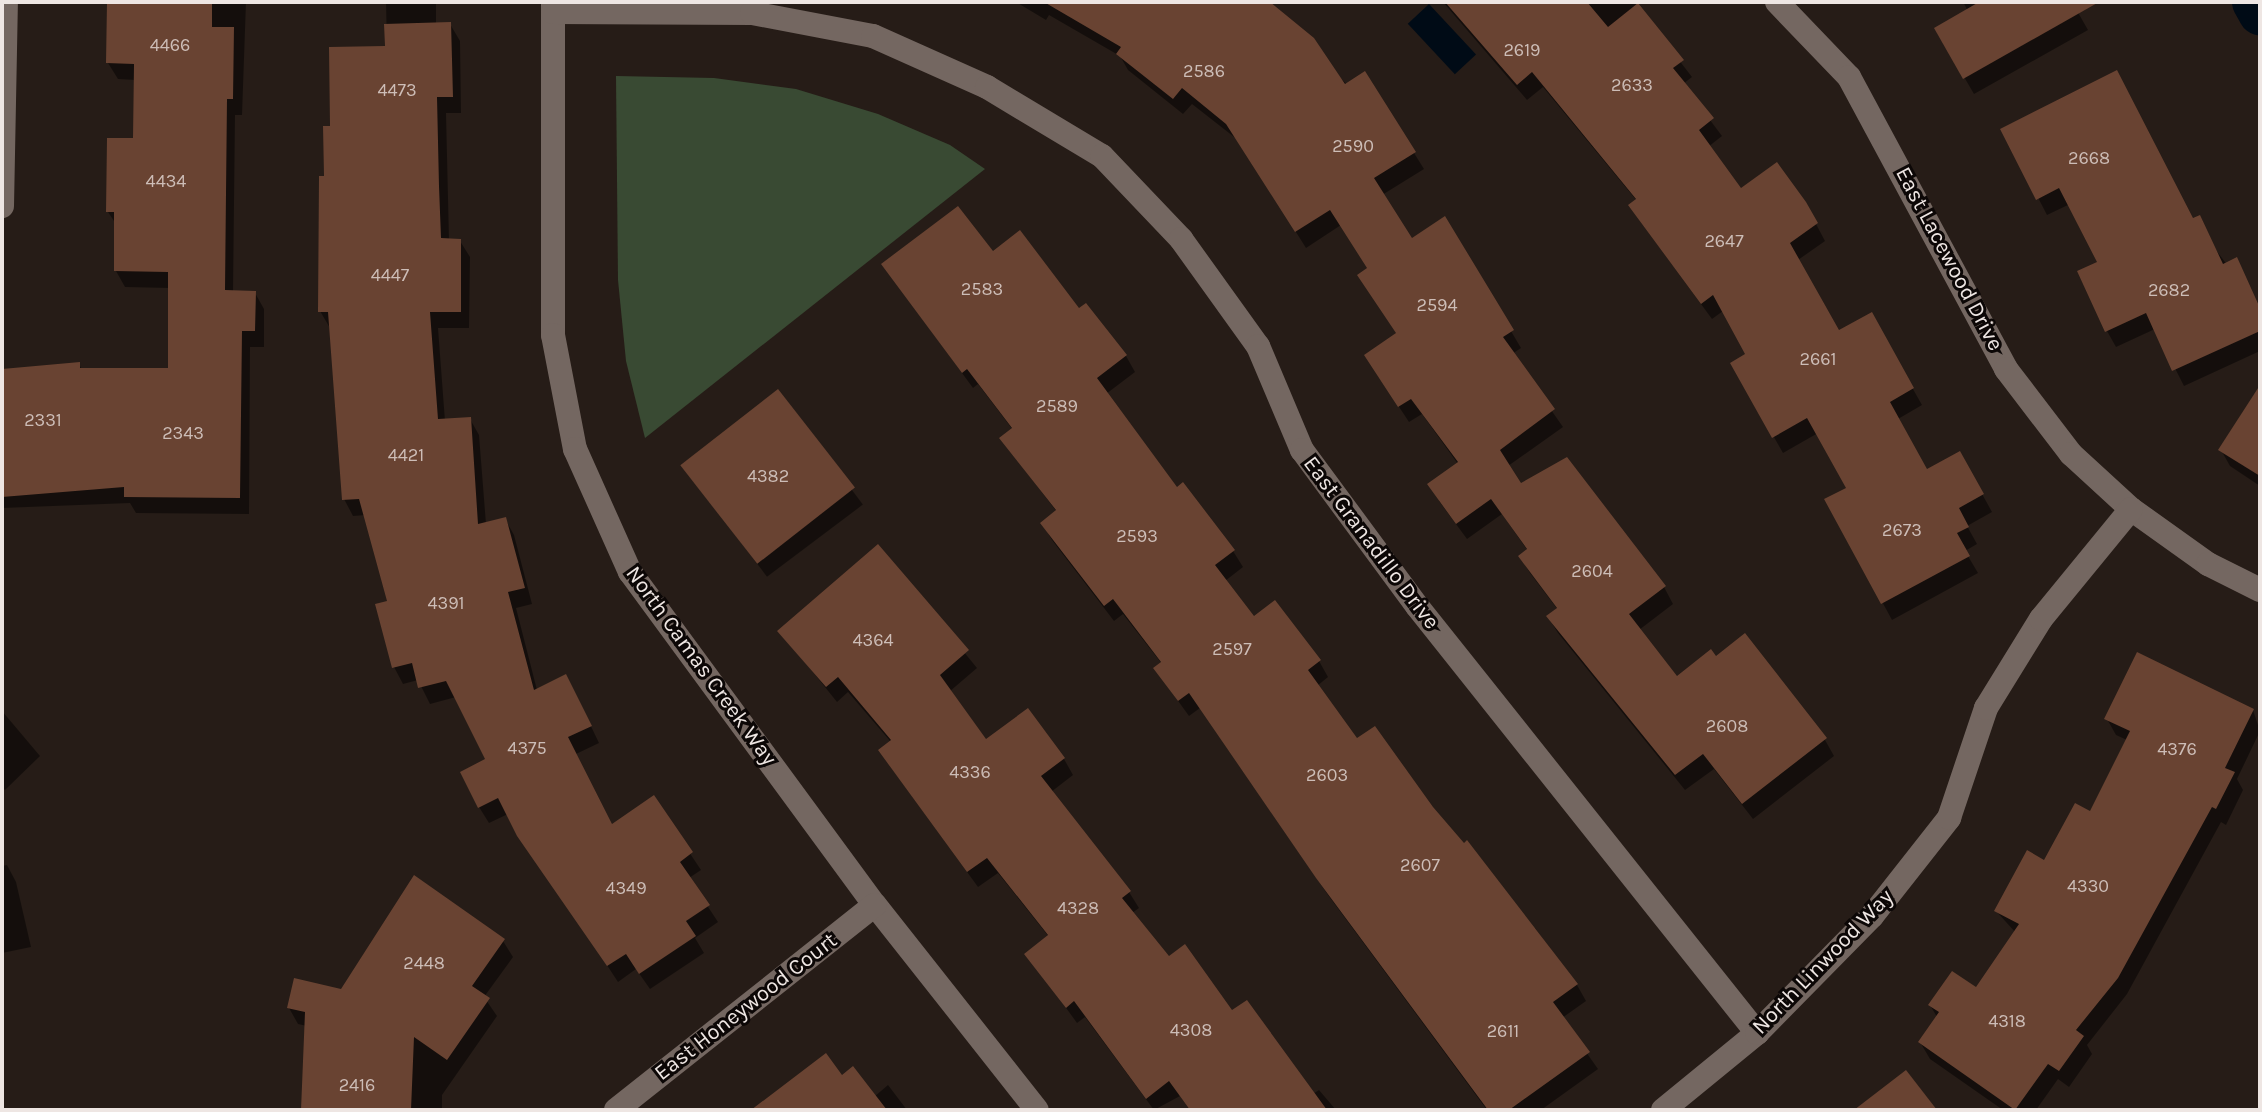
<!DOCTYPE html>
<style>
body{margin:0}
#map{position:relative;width:2262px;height:1112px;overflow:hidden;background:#261c17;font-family:Karla,sans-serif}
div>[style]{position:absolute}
.green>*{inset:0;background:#394a33}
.water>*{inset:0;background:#000b16;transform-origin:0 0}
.shadow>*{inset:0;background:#0007;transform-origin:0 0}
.canal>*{height:44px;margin:-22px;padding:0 22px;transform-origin:22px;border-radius:22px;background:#000b16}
.building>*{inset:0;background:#694332;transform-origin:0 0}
.minor>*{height:24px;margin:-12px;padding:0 12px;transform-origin:12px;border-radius:12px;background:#746761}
span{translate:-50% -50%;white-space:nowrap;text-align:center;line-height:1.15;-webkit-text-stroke:6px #0c0706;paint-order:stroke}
.number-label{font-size:18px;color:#cdbdb7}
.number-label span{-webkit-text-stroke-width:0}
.street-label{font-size:22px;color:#eee6e3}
.frame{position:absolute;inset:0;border:4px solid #eee6e3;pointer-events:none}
</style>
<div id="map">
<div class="green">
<i style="clip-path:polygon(616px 76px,714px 78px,796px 89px,878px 114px,950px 145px,985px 169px,645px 438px,626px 361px,618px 280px)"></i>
</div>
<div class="water">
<i style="left:1429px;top:4px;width:69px;height:29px;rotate:47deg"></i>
</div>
<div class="shadow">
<i style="clip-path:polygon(109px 2px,246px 2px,242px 115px,235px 115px,233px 293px,255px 293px,264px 309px,264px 347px,250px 347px,249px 514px,136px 513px,130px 503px,2px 508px,2px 371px,79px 364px,82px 370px,170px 370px,170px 288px,125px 287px,116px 271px,116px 224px,108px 212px,135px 140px,136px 80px,118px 79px,108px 63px)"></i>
<i style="clip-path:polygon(386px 2px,436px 2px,436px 25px,450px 24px,460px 41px,461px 113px,446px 113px,449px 240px,460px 241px,470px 257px,469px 328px,438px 328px,445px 421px,470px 419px,479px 435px,486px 524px,505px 519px,514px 535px,532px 604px,516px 608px,537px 690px,575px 693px,599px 743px,576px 754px,612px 827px,653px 798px,701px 870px,689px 878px,718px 922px,695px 938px,704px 953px,650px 989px,636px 969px,618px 982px,508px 814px,489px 823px,479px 807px,487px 760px,456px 697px,430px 704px,418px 680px,403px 684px,394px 667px,390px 602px,366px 515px,353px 516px,344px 499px,330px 328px,320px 311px,326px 178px,332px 128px,387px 48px)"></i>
<i style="clip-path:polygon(1016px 2px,1266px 2px,1414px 153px,1424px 169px,1382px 195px,1412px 240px,1444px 218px,1521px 348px,1512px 354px,1563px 427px,1508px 466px,1521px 486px,1664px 587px,1673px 604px,1639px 630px,1677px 678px,1825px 740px,1834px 756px,1753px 819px,1714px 769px,1685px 790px,1558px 633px,1548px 617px,1558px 610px,1530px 573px,1520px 557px,1528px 551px,1502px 514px,1467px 539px,1439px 501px,1458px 464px,1422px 414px,1409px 422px,1376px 372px,1398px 334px,1369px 269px,1341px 225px,1306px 248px,1238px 140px,1192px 104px,1183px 114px,1128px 70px,1120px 56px,1049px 15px,1046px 20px)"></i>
<i style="clip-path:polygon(1443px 2px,1634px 2px,1692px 77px,1683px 84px,1722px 136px,1708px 147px,1740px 191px,1816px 224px,1825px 241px,1798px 260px,1839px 333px,1871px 315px,1922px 405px,1898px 419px,1927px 472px,1960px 454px,1992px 512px,1967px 526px,1977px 544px,1965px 551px,1978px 573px,1892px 620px,1827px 500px,1848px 489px,1818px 433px,1783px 453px,1737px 372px,1748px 355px,1723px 311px,1712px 319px,1640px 221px,1637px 201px,1543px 87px,1527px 100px)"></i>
<i style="clip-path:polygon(1963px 2px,2072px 2px,2088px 30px,1974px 94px,1936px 29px,1968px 11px)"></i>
<i style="clip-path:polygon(2003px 130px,2193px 220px,2260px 308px,2260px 351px,2184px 386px,2155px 329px,2116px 347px,2107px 331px,2100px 263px,2070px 204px,2047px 215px)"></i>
<i style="clip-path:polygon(992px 254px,1079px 311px,1126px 356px,1135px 372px,1106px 394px,1176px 490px,1233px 551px,1243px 567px,1225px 581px,1254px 619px,1319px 661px,1328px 677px,1317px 686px,1357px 741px,1432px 808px,1531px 930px,1535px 928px,1577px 985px,1586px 1001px,1562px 1018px,1598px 1069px,1541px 1110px,1487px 1110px,1328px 895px,1200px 708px,1189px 716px,1155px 669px,1162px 664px,1123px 614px,1114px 621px,1052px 540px,1042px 523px,1057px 512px,1001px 439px,1013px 430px,978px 384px,973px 388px,894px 280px)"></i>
<i style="clip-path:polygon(2260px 388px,2260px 486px,2230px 466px,2221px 450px)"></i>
<i style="left:778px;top:392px;width:141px;height:120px;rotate:53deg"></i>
<i style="clip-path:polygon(878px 547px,977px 668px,949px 692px,986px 742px,1064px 759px,1073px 775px,1051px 792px,1129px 892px,1139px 908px,1132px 913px,1169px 959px,1232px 1012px,1313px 1094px,1319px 1090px,1336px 1110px,1190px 1110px,1180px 1096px,1154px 1110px,1085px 1017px,1077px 1023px,1027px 954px,1049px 937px,998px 873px,978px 887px,890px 766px,891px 742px,848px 692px,837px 702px,780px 631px)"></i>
<i style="clip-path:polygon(2253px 710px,2260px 731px,2237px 779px,2243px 790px,2226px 825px,2221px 822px,2127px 994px,2087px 1045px,2092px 1054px,2069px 1087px,2058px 1079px,2036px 1110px,2003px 1110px,1930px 1059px,1920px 1042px,1937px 1017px,1930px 1005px,1976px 990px,2016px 933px,1996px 911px,2091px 814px,2127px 740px,2116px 735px,2107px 719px)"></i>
<i style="clip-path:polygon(2px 711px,40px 756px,5px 790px,2px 787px)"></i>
<i style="clip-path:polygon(7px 865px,16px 882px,31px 947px,2px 953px,2px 866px)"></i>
<i style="clip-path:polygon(503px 941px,513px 957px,484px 997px,497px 1016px,442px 1095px,442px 1110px,303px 1110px,307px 1026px,298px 1024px,289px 1008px)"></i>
<i style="clip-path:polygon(842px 1078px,874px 1097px,888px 1085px,907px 1110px,767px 1110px)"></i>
</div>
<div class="canal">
<i style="left:2254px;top:2px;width:13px;rotate:61deg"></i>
</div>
<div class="building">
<i style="clip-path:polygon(107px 2px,212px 2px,212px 27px,234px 27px,233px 99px,227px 99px,225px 290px,256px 291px,255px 331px,242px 331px,240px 498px,124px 497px,124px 487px,2px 497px,2px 369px,80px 362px,80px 368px,168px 368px,168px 272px,114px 271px,114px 212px,106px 212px,107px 138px,133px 138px,134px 64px,106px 63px)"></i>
<i style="clip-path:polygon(1044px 2px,1270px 2px,1314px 38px,1345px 84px,1365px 71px,1416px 152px,1374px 178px,1412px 238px,1445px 216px,1514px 330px,1503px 337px,1555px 409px,1500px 450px,1521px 483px,1567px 457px,1666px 586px,1629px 614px,1677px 676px,1711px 649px,1716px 656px,1745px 633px,1827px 738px,1742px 804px,1703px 754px,1675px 775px,1546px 616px,1557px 608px,1518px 556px,1527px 549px,1491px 499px,1456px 524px,1427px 484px,1458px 462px,1411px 399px,1398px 407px,1364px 355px,1396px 333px,1357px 275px,1367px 268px,1330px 210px,1295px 232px,1226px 124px,1182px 88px,1173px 99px,1116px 54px,1121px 47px)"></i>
<i style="clip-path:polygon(1445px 2px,1587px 2px,1608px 27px,1638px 3px,1684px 60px,1673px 68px,1714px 118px,1699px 130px,1741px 188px,1777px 162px,1806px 202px,1818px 223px,1790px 243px,1839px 330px,1872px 312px,1914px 388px,1890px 402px,1927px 469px,1960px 451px,1984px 494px,1959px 508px,1969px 527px,1957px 533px,1970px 556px,1881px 604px,1824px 499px,1846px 488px,1807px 418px,1772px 438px,1730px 363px,1745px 354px,1713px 295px,1701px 304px,1628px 205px,1636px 199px,1532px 72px,1517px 85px)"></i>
<i style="clip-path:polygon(1979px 2px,2099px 2px,1963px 79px,1934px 28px)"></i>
<i style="clip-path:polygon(451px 22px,453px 97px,437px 97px,439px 186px,441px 238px,461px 239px,461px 312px,430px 312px,438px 419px,471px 417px,478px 524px,506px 517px,525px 588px,508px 592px,534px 690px,566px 674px,592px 726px,568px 737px,612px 824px,654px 795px,693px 852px,680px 862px,710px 905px,686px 921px,696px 936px,639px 974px,626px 954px,607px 966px,517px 836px,498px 798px,478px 808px,460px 772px,485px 759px,446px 681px,418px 688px,412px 663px,392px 668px,375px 604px,387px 601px,359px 499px,342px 500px,328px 312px,318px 312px,319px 176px,324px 176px,323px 126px,330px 126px,329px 47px,385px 46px,384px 24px)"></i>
<i style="clip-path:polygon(2117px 70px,2193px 218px,2200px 215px,2223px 264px,2237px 257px,2260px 308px,2260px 331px,2172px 371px,2146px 313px,2105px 332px,2077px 271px,2097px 262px,2059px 188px,2036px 200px,2000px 129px)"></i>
<i style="clip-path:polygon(958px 206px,993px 251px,1020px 230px,1079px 308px,1086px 303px,1127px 355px,1097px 378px,1177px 487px,1183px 482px,1235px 550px,1215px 565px,1254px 616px,1275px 600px,1321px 660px,1308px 670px,1357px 738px,1375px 726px,1433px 807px,1464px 843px,1467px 840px,1578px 984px,1553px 1002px,1590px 1052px,1509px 1110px,1488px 1110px,1316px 878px,1189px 693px,1178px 701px,1153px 668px,1161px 662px,1113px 599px,1104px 606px,1040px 523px,1056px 510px,999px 438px,1012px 428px,967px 369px,962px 373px,881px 264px)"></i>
<i style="clip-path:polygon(2260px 385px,2260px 476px,2218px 450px)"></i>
<i style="left:778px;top:389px;width:125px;height:124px;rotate:52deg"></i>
<i style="clip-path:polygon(878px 544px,969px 650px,940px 675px,986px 739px,1028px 708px,1065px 758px,1041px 776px,1131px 891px,1122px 898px,1169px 956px,1185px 944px,1232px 1010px,1247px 1000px,1327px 1110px,1190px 1110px,1169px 1081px,1146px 1099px,1074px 1001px,1066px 1008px,1024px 954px,1048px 935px,987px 858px,967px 872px,878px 750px,891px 740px,838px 677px,826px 687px,777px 631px)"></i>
<i style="clip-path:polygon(2137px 652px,2254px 709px,2225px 768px,2235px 772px,2216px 809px,2212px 807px,2118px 978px,2076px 1030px,2084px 1036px,2059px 1071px,2048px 1064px,2015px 1110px,1918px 1042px,1939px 1012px,1928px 1005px,1952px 971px,1976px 987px,2019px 924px,1994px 911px,2027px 850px,2044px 860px,2075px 803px,2090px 811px,2130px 731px,2104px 719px)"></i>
<i style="clip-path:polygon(414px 875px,505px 939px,472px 986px,490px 998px,447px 1060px,414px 1037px,411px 1110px,301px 1110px,305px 1012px,287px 1008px,294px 978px,341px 989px)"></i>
<i style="clip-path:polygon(826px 1053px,842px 1075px,853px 1066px,887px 1110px,751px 1110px)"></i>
<i style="clip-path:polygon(1906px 1070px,1937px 1110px,1854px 1110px)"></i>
</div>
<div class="minor">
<i style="left:553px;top:2px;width:333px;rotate:90deg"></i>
<i style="left:553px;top:335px;width:116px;rotate:79.1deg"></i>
<i style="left:575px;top:449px;width:135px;rotate:65.9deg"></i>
<i style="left:630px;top:572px;width:413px;rotate:53.7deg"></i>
<i style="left:875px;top:905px;width:261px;rotate:51.7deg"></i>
<i style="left:1777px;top:2px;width:104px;rotate:46.2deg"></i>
<i style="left:1849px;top:77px;width:332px;rotate:61.7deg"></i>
<i style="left:2006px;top:369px;width:107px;rotate:52.6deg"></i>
<i style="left:2071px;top:454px;width:81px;rotate:42.5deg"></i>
<i style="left:2131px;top:509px;width:95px;rotate:35.5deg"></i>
<i style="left:2208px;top:564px;width:58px;rotate:26.6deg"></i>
<i style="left:553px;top:12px;width:199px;rotate:0.3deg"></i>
<i style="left:752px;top:13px;width:123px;rotate:10.8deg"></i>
<i style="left:873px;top:36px;width:125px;rotate:24.1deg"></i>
<i style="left:987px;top:87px;width:134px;rotate:31deg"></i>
<i style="left:1102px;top:156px;width:115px;rotate:46.4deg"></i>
<i style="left:1181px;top:239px;width:132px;rotate:54.3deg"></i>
<i style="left:1258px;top:346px;width:113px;rotate:67.1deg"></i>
<i style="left:1302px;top:450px;width:194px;rotate:53.6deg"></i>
<i style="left:1417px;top:606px;width:546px;rotate:51.47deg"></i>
<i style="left:2px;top:206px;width:204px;rotate:-88.9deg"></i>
<i style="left:616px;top:1110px;width:330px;rotate:-38.4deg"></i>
<i style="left:1663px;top:1110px;width:122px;rotate:-39.3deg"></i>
<i style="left:1757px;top:1033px;width:164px;rotate:-45.5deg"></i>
<i style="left:1872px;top:916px;width:125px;rotate:-51.8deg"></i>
<i style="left:1949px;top:818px;width:116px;rotate:-71.4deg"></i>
<i style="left:1986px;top:708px;width:105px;rotate:-58.3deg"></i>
<i style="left:2041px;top:619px;width:142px;rotate:-50.7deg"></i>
</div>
<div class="number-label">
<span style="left:170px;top:45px">4466</span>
<span style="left:1522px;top:50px">2619</span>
<span style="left:1204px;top:71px">2586</span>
<span style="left:1632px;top:85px">2633</span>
<span style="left:397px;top:90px">4473</span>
<span style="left:1353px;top:146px">2590</span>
<span style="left:2089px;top:158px">2668</span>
<span style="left:166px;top:181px">4434</span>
<span style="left:1724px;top:241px">2647</span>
<span style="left:390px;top:275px">4447</span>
<span style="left:982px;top:289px">2583</span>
<span style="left:2169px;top:290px">2682</span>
<span style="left:1437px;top:305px">2594</span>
<span style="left:1818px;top:359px">2661</span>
<span style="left:1057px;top:406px">2589</span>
<span style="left:43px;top:420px">2331</span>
<span style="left:183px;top:433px">2343</span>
<span style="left:406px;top:455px">4421</span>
<span style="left:768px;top:476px">4382</span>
<span style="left:1902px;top:530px">2673</span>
<span style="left:1137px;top:536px">2593</span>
<span style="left:1592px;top:571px">2604</span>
<span style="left:446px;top:603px">4391</span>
<span style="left:873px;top:640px">4364</span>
<span style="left:1232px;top:649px">2597</span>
<span style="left:1727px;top:726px">2608</span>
<span style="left:527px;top:748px">4375</span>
<span style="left:2177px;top:749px">4376</span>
<span style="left:970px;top:772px">4336</span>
<span style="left:1327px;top:775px">2603</span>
<span style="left:1420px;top:865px">2607</span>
<span style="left:2088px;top:886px">4330</span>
<span style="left:626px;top:888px">4349</span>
<span style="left:1078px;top:908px">4328</span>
<span style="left:424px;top:963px">2448</span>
<span style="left:2007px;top:1021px">4318</span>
<span style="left:1191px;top:1030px">4308</span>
<span style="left:1503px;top:1031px">2611</span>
<span style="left:357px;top:1085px">2416</span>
</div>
<div class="street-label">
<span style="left:1949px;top:259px;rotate:62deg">East Lacewood Drive</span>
<span style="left:1371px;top:543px;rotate:53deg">East Granadillo Drive</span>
<span style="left:701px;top:666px;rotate:54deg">North Camas Creek Way</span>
<span style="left:1823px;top:962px;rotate:-46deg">North Linwood Way</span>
<span style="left:746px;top:1007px;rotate:-38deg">East Honeywood Court</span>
</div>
<div class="frame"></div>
</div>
